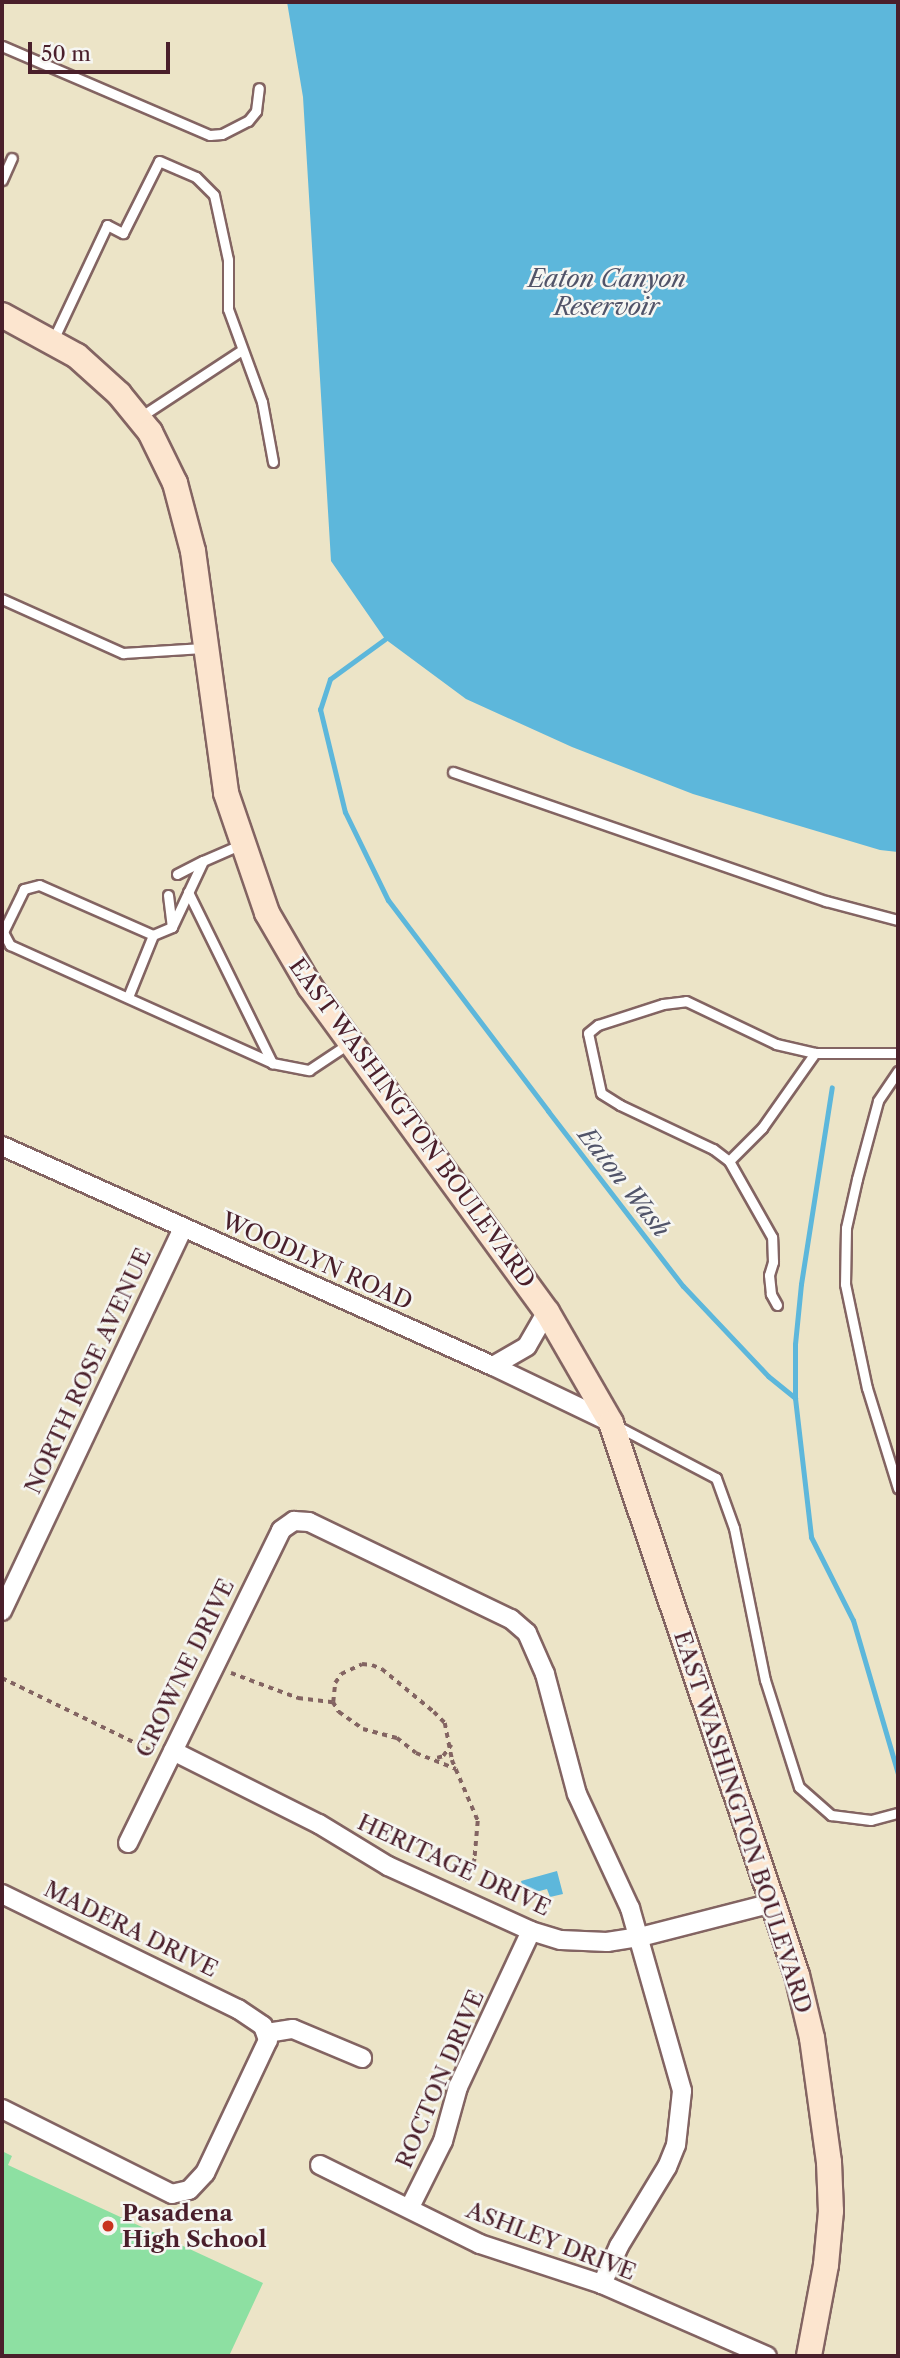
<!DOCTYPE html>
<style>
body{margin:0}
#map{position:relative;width:900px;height:2358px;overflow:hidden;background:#ece4c7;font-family:"Libre Caslon Text",serif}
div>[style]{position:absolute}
.green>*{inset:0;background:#8de0a2}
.water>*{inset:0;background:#5db7db}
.stream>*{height:5px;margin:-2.5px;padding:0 2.5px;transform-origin:2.5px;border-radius:2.5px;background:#5db7db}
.path>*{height:3.5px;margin-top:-1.75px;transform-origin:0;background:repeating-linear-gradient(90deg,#836462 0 5px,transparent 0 10px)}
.roads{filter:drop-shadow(2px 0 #836462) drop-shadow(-2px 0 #836462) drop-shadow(0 2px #836462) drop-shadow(0 -2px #836462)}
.service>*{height:9px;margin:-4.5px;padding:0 4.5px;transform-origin:4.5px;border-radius:4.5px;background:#fff}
.minor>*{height:18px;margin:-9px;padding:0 9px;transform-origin:9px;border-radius:9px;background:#fff}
.secondary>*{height:24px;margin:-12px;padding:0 12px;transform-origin:12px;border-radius:12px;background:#fce5cf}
.dots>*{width:19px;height:19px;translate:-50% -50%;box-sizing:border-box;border:4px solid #f6f6f2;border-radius:50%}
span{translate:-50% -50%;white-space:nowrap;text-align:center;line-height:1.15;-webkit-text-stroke:5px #f6f6f2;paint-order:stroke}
.street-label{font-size:23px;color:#4a1f2b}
.poi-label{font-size:23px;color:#4a1f2b;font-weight:700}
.left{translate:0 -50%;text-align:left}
.water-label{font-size:24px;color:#515469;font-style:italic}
.frame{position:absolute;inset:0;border:4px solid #4a1f2b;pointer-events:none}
.scale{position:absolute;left:28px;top:42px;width:142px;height:32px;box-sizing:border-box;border:4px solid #4a1f2b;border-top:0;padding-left:9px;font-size:21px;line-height:24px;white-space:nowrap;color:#4a1f2b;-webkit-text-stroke:5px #f6f6f2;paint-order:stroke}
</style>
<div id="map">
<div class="green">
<i style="clip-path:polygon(2px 2151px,12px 2156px,8px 2165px,263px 2283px,229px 2356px,2px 2356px)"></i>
</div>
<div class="water">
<i style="clip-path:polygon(287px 2px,898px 2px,898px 852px,880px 850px,693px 794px,572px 747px,466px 699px,385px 639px,331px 561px,303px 97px)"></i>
<i style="clip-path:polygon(557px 1871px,563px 1894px,550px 1897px,547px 1889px,525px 1895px,521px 1881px)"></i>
</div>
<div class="stream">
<i style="left:385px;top:639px;width:68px;rotate:144deg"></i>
<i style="left:330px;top:679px;width:32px;rotate:108deg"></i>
<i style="left:320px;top:709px;width:106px;rotate:76.4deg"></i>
<i style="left:345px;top:812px;width:98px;rotate:64deg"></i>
<i style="left:388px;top:900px;width:265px;rotate:52.8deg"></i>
<i style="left:548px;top:1111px;width:221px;rotate:52.4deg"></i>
<i style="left:683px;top:1286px;width:124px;rotate:46.6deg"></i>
<i style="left:768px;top:1376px;width:35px;rotate:39deg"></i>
<i style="left:795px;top:1398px;width:140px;rotate:83.4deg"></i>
<i style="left:811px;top:1537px;width:93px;rotate:63.2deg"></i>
<i style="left:853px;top:1620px;width:160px;rotate:73.7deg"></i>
<i style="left:795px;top:1398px;width:54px;rotate:-90deg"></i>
<i style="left:795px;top:1344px;width:60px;rotate:-84.3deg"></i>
<i style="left:801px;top:1284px;width:199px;rotate:-81.1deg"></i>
</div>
<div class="path">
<i style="left:231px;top:1673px;width:72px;rotate:20.5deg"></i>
<i style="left:298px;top:1698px;width:35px;rotate:7deg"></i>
<i style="left:333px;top:1702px;width:19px;rotate:-84deg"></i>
<i style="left:335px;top:1683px;width:11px;rotate:-56deg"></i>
<i style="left:341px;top:1674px;width:23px;rotate:-25deg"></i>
<i style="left:362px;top:1664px;width:10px;rotate:6deg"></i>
<i style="left:372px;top:1665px;width:11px;rotate:22deg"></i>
<i style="left:382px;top:1669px;width:67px;rotate:39.6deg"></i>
<i style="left:434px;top:1712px;width:16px;rotate:45deg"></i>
<i style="left:445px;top:1723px;width:38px;rotate:79deg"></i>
<i style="left:452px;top:1760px;width:66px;rotate:66.9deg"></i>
<i style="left:478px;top:1821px;width:38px;rotate:95deg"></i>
<i style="left:475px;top:1859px;width:26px;rotate:113deg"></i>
<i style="left:2px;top:1678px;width:169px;rotate:26deg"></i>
<i style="left:333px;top:1702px;width:12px;rotate:59deg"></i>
<i style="left:339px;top:1712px;width:29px;rotate:35deg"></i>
<i style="left:363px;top:1729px;width:35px;rotate:15deg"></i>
<i style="left:397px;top:1738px;width:24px;rotate:38deg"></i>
<i style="left:416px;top:1753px;width:43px;rotate:21.8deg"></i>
<i style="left:437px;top:1758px;width:6px;rotate:-18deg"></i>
<i style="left:443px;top:1756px;width:14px;rotate:-54deg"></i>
</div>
<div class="roads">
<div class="service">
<i style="left:2px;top:46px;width:226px;rotate:23.2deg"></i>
<i style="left:210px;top:135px;width:12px;rotate:-5deg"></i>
<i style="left:222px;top:134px;width:29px;rotate:-27deg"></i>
<i style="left:248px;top:121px;width:13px;rotate:-51deg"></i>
<i style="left:256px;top:111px;width:23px;rotate:-83deg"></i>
<i style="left:2px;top:180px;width:24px;rotate:-66deg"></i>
<i style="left:53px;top:340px;width:127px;rotate:-64.8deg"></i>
<i style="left:107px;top:225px;width:18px;rotate:27deg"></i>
<i style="left:123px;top:233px;width:80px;rotate:-63.4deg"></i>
<i style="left:159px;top:161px;width:40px;rotate:23.4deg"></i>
<i style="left:196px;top:177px;width:25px;rotate:45deg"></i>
<i style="left:214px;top:195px;width:66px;rotate:77.8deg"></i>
<i style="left:228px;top:260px;width:49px;rotate:90deg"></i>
<i style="left:228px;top:309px;width:99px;rotate:69.9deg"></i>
<i style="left:262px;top:402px;width:61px;rotate:79.6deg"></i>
<i style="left:140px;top:417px;width:122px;rotate:-33.3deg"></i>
<i style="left:2px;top:599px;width:133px;rotate:24.1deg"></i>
<i style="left:123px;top:653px;width:80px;rotate:-3.6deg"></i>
<i style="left:453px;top:772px;width:395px;rotate:19.1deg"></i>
<i style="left:826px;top:901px;width:74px;rotate:14.8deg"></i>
<i style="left:242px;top:844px;width:43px;rotate:156.4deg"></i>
<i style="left:203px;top:861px;width:73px;rotate:115.2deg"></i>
<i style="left:172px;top:927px;width:21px;rotate:157deg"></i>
<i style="left:153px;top:935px;width:124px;rotate:-156.3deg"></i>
<i style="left:39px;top:885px;width:16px;rotate:165deg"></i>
<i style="left:24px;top:889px;width:48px;rotate:116deg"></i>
<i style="left:3px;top:932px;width:15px;rotate:62deg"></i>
<i style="left:10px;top:945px;width:287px;rotate:24.2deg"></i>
<i style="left:272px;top:1063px;width:38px;rotate:11deg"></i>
<i style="left:309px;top:1070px;width:47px;rotate:-33.7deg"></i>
<i style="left:177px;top:874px;width:29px;rotate:-27deg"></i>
<i style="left:188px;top:892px;width:191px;rotate:63.8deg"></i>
<i style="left:168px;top:895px;width:32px;rotate:83deg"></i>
<i style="left:128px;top:997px;width:67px;rotate:-68deg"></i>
<i style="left:898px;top:1071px;width:36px;rotate:124deg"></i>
<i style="left:878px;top:1101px;width:81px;rotate:105.1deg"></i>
<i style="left:857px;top:1179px;width:50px;rotate:102.7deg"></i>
<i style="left:846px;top:1228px;width:56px;rotate:91deg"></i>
<i style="left:845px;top:1284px;width:106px;rotate:78.1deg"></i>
<i style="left:867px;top:1388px;width:105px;rotate:72.8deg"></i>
<i style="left:729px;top:1161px;width:47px;rotate:-45deg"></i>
<i style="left:762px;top:1128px;width:92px;rotate:-54.8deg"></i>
<i style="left:777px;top:1305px;width:13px;rotate:-119deg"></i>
<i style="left:771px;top:1294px;width:19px;rotate:-96deg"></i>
<i style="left:769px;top:1275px;width:14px;rotate:-73deg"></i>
<i style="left:773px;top:1262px;width:25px;rotate:-92deg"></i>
<i style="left:772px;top:1237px;width:87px;rotate:-119.5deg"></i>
<i style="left:729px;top:1161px;width:20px;rotate:-143deg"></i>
<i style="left:713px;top:1149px;width:103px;rotate:-154.7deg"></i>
<i style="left:620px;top:1105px;width:22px;rotate:-148deg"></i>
<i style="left:601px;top:1093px;width:61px;rotate:-102.2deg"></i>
<i style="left:588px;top:1033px;width:13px;rotate:-39deg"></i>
<i style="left:598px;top:1025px;width:68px;rotate:-17.9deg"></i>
<i style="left:663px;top:1004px;width:23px;rotate:-7deg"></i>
<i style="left:686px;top:1001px;width:100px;rotate:25.5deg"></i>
<i style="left:776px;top:1044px;width:40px;rotate:13deg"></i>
<i style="left:815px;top:1053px;width:83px"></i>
<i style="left:615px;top:1425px;width:114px;rotate:27.7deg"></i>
<i style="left:716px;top:1478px;width:53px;rotate:70.2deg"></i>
<i style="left:734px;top:1528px;width:155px;rotate:78.5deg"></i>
<i style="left:765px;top:1680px;width:112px;rotate:72.4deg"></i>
<i style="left:799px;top:1787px;width:43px;rotate:41.2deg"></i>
<i style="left:831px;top:1815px;width:40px;rotate:7.1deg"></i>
<i style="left:871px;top:1820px;width:28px;rotate:-15deg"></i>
</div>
<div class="minor">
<i style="left:2px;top:1146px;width:538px;rotate:24.14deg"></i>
<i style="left:493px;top:1366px;width:130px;rotate:25.6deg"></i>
<i style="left:493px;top:1366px;width:39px;rotate:-30deg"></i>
<i style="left:527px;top:1346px;width:39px;rotate:-60deg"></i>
<i style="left:2px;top:1611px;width:424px;rotate:-64.7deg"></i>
<i style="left:173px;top:1751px;width:163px;rotate:26.6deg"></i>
<i style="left:319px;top:1824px;width:81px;rotate:31.3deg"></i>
<i style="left:388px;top:1866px;width:157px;rotate:24.4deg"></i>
<i style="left:531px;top:1931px;width:31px;rotate:17deg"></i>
<i style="left:561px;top:1940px;width:46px;rotate:2.5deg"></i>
<i style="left:607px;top:1942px;width:33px;rotate:-9deg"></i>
<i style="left:640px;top:1937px;width:136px;rotate:-14.4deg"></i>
<i style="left:128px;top:1843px;width:348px;rotate:-63.9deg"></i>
<i style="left:281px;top:1530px;width:16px;rotate:-35deg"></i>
<i style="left:294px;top:1521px;width:15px;rotate:4deg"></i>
<i style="left:309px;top:1522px;width:224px;rotate:25.7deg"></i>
<i style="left:511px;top:1619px;width:21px;rotate:41deg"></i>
<i style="left:527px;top:1633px;width:45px;rotate:66.3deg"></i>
<i style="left:545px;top:1674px;width:124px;rotate:75.1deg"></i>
<i style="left:577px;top:1794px;width:126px;rotate:65.1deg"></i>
<i style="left:630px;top:1908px;width:190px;rotate:74.1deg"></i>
<i style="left:682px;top:2091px;width:54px;rotate:96.3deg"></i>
<i style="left:676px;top:2145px;width:24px;rotate:112deg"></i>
<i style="left:667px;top:2167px;width:92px;rotate:121.3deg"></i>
<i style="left:619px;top:2246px;width:42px;rotate:114.1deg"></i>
<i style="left:2px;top:1894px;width:263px;rotate:26deg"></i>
<i style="left:238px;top:2009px;width:30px;rotate:34deg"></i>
<i style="left:263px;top:2026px;width:15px;rotate:70deg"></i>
<i style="left:268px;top:2040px;width:147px;rotate:115.3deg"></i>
<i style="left:205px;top:2173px;width:23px;rotate:133deg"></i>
<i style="left:189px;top:2190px;width:17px;rotate:167deg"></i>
<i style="left:172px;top:2194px;width:190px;rotate:-153.4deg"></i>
<i style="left:267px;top:2033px;width:26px;rotate:-9deg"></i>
<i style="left:293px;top:2029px;width:75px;rotate:22.8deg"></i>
<i style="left:320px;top:2165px;width:178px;rotate:26.3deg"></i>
<i style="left:480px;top:2244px;width:128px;rotate:18.2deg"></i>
<i style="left:602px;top:2284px;width:180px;rotate:23.6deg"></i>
<i style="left:410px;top:2207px;width:74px;rotate:-63.4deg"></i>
<i style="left:443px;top:2141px;width:56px;rotate:-74.5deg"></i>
<i style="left:458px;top:2087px;width:172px;rotate:-64.9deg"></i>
</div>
<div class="secondary">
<i style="left:2px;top:315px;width:85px;rotate:28.7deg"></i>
<i style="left:77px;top:356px;width:57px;rotate:42.1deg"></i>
<i style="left:119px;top:394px;width:49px;rotate:50.8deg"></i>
<i style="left:150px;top:432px;width:57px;rotate:63.9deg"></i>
<i style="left:175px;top:483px;width:70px;rotate:75.2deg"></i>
<i style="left:193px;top:551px;width:244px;rotate:82.2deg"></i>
<i style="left:226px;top:793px;width:127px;rotate:71.1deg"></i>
<i style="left:267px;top:913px;width:86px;rotate:59.8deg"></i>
<i style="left:310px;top:987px;width:402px;rotate:53.9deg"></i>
<i style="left:547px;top:1312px;width:128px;rotate:60deg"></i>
<i style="left:611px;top:1423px;width:582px;rotate:71.38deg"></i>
<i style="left:797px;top:1975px;width:65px;rotate:76.6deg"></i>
<i style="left:812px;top:2038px;width:125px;rotate:82.2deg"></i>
<i style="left:829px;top:2162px;width:49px;rotate:87.7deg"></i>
<i style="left:831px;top:2211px;width:54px;rotate:95.3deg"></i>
<i style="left:826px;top:2265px;width:93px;rotate:100.6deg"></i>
</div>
</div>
<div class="dots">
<i style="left:108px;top:2226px;background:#c8321e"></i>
</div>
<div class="street-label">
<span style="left:412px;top:1123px;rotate:54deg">EAST WASHINGTON BOULEVARD</span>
<span style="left:317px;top:1261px;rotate:24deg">WOODLYN ROAD</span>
<span style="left:88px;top:1371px;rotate:-65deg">NORTH ROSE AVENUE</span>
<span style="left:185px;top:1668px;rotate:-64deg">CROWNE DRIVE</span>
<span style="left:743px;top:1822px;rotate:72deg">EAST WASHINGTON BOULEVARD</span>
<span style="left:454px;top:1865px;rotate:25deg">HERITAGE DRIVE</span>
<span style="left:131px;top:1929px;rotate:26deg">MADERA DRIVE</span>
<span style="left:440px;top:2079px;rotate:-67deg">ROCTON DRIVE</span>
<span style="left:551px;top:2241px;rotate:21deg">ASHLEY DRIVE</span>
</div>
<div class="poi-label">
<span class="left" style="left:122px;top:2226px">Pasadena<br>High School</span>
</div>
<div class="water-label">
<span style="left:607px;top:293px">Eaton Canyon<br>Reservoir</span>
<span style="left:624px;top:1182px;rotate:52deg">Eaton Wash</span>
</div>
<div class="frame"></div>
<div class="scale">50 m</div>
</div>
